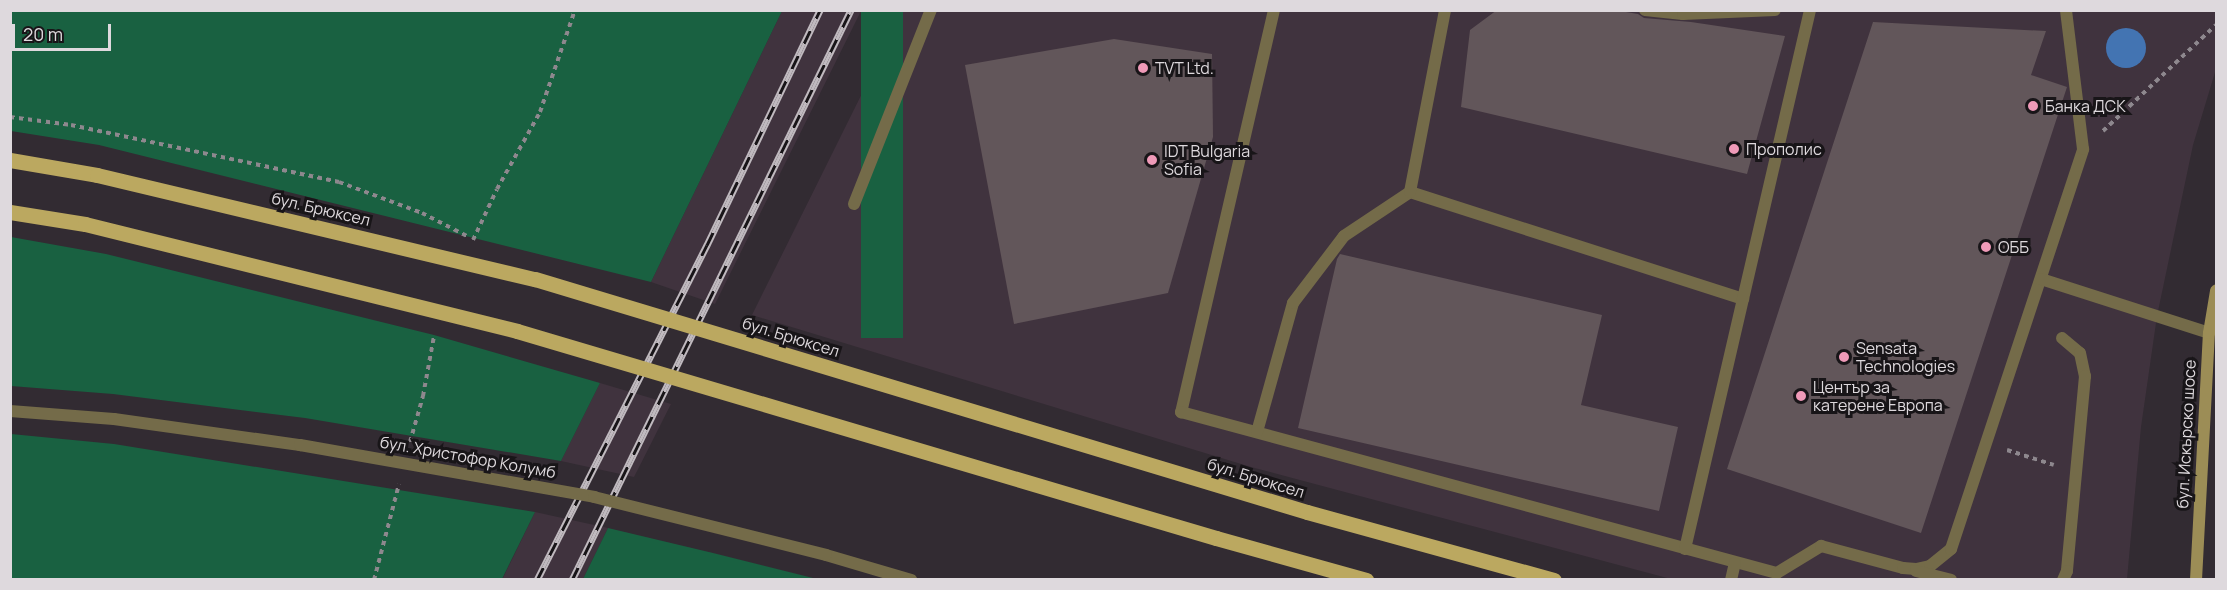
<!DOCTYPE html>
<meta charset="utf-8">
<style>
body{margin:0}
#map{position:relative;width:2227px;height:590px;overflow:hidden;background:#322b32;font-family:Manrope,sans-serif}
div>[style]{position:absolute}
.built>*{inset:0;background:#40333e}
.green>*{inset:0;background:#196141;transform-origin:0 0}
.water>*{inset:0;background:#4374b2}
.round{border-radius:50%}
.building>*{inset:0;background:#62565a}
.path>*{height:4px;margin-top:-2px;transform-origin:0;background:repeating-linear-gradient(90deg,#8e888e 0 4.5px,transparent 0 9px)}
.service>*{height:12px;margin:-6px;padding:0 6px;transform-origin:6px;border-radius:6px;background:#746b49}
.tertiary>*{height:12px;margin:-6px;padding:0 6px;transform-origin:6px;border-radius:6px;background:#746b49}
.secondary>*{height:12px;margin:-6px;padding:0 6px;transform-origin:6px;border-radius:6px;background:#9c8d56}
.rail>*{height:7px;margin-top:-3.5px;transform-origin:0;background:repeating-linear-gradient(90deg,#181518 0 14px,#c0babf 0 28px);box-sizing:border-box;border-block:2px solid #c0babf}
.tertiary-bridge>*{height:12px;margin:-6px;padding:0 6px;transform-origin:6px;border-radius:6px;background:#746b49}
.primary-bridge>*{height:15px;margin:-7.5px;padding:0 7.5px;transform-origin:7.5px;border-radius:7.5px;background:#bba860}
.dots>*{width:16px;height:16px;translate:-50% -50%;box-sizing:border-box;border:3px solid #181518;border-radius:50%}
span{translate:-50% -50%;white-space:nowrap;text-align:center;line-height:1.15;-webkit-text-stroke:6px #181518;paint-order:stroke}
.poi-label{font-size:16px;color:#ded9dd}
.left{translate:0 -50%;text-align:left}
.street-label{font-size:16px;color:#ded9dd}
.frame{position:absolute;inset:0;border:12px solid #ded9dd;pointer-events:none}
.scale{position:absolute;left:12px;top:24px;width:99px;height:27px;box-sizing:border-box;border:3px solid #ded9dd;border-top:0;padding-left:8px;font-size:18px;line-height:21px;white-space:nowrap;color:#ded9dd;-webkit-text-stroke:4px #181518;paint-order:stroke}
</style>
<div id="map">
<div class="built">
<i style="clip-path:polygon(782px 11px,861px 11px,715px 304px,651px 282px)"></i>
<i style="clip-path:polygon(903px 11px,2216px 11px,2216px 69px,2193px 145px,2157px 316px,2141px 427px,2127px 579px,1671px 579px,1251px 467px,752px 315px)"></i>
<i style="clip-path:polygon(600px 383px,671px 404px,634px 477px,561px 461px)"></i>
<i style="clip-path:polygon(535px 512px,608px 528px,583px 579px,502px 580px)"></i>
</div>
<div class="green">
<i style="clip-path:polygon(10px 11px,11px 10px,782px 11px,651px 282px,99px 145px,11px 131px)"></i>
<i style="left:861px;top:11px;width:42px;height:327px"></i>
<i style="clip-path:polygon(11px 237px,106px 254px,434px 335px,600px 383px,561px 461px,305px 418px,113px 394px,11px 386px)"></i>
<i style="clip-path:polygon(11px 434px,114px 444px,535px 512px,502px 579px,11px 579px)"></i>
<i style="clip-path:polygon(608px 528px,713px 553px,817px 579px,583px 579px)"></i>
</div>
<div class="water">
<i class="round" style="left:2106px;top:28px;width:40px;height:40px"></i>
</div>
<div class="building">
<i style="clip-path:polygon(1497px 10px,1614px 10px,1638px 14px,1644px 18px,1691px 22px,1785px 36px,1747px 174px,1461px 107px,1470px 30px)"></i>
<i style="clip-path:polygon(1873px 22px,2046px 31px,2031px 75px,2067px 87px,1921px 533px,1727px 469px)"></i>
<i style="clip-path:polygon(1114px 39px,1212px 54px,1213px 137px,1168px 293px,1014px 324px,965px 65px)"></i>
<i style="clip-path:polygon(1340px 254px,1602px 315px,1581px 405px,1678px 427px,1659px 511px,1298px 428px,1337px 259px)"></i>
</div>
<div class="path">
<i style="left:10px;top:117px;width:62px;rotate:7.5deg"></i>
<i style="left:71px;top:125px;width:274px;rotate:12deg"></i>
<i style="left:339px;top:182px;width:89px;rotate:20.5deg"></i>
<i style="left:422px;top:213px;width:51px;rotate:27.1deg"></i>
<i style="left:2103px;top:131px;width:155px;rotate:-43.2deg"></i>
<i style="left:473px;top:240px;width:56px;rotate:-64.8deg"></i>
<i style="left:497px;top:189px;width:88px;rotate:-60.8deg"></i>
<i style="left:540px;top:112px;width:108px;rotate:-71.1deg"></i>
<i style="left:410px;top:442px;width:48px;rotate:-74.2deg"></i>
<i style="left:423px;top:396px;width:61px;rotate:-79.6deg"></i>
<i style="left:2007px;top:450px;width:49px;rotate:17.7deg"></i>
<i style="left:374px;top:580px;width:99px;rotate:-75.4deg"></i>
</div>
<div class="service">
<i style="left:1274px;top:10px;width:413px;rotate:103deg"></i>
<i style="left:1181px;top:412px;width:617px;rotate:15.12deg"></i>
<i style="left:1777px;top:573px;width:52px;rotate:-31.5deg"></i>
<i style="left:1821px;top:546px;width:85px;rotate:15deg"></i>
<i style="left:1903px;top:568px;width:13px;rotate:4deg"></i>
<i style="left:1916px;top:569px;width:14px;rotate:-12deg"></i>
<i style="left:1930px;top:566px;width:27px;rotate:-39deg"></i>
<i style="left:1951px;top:549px;width:421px;rotate:-71.7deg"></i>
<i style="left:2083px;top:149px;width:140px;rotate:-97deg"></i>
<i style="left:1645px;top:10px;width:38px;rotate:6deg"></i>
<i style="left:1683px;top:14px;width:92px;rotate:-2.5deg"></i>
<i style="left:1410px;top:192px;width:350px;rotate:17.8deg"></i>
<i style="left:854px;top:204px;width:209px;rotate:-68.4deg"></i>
<i style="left:2041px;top:279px;width:176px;rotate:17.8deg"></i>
<i style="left:2062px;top:338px;width:23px;rotate:40deg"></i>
<i style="left:2080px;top:353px;width:24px;rotate:78deg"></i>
<i style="left:2085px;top:376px;width:196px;rotate:95.3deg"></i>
<i style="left:2067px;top:571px;width:10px;rotate:114deg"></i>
<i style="left:1257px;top:432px;width:134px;rotate:-74.4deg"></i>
<i style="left:1293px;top:303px;width:84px;rotate:-52.7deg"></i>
<i style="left:1344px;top:236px;width:79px;rotate:-33.7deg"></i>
<i style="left:1410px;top:192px;width:185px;rotate:-79.1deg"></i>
<i style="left:1685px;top:549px;width:553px;rotate:-76.94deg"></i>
<i style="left:1916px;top:571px;width:36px;rotate:14deg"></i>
<i style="left:1731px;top:580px;width:17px;rotate:-77deg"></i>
</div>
<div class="tertiary">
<i style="left:10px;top:411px;width:104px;rotate:4.4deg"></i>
<i style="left:114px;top:419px;width:188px;rotate:8deg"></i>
<i style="left:826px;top:555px;width:89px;rotate:16.4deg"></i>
</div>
<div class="secondary">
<i style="left:2196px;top:580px;width:247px;rotate:-87deg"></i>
<i style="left:2209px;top:333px;width:43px;rotate:-80.5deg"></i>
</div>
<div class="rail">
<i style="left:537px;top:580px;width:376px;rotate:-63.1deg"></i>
<i style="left:707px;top:245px;width:261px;rotate:-64.3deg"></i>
<i style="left:572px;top:580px;width:635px;rotate:-63.92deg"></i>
</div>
<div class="tertiary-bridge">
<i style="left:300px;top:445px;width:299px;rotate:10deg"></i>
<i style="left:594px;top:497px;width:239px;rotate:14deg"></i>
</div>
<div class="primary-bridge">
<i style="left:10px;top:160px;width:88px;rotate:9.8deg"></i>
<i style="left:97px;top:175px;width:450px;rotate:13.4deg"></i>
<i style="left:535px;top:279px;width:806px;rotate:16.79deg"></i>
<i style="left:1307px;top:512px;width:256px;rotate:15.4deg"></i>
<i style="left:10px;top:212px;width:76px;rotate:9.1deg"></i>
<i style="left:85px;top:224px;width:445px;rotate:13.9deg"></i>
<i style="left:517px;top:331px;width:729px;rotate:16.5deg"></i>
<i style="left:1216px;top:538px;width:156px;rotate:15.6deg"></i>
</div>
<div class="dots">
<i style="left:1143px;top:68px;background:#ef9ab8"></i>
<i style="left:2033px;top:106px;background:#ef9ab8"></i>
<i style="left:1734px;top:149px;background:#ef9ab8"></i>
<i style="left:1152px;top:160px;background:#ef9ab8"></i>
<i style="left:1986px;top:247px;background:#ef9ab8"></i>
<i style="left:1844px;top:357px;background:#ef9ab8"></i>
<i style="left:1801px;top:396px;background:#ef9ab8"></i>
</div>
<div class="poi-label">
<span class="left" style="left:1155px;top:68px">TVT Ltd.</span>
<span class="left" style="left:2045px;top:106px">Банка ДСК</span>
<span class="left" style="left:1746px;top:149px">Прополис</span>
<span class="left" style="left:1164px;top:160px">IDT Bulgaria<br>Sofia</span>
<span class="left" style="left:1998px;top:247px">ОББ</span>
<span class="left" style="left:1856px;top:357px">Sensata<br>Technologies</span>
<span class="left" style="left:1813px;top:396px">Център за<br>катерене Европа</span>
</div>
<div class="street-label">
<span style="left:321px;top:209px;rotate:13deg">бул. Брюксел</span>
<span style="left:791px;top:337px;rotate:17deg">бул. Брюксел</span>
<span style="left:2186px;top:434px;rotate:-87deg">бул. Искърско шосе</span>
<span style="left:468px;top:457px;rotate:10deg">бул. Христофор Колумб</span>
<span style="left:1256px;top:478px;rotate:17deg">бул. Брюксел</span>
</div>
<div class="frame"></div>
<div class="scale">20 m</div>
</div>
